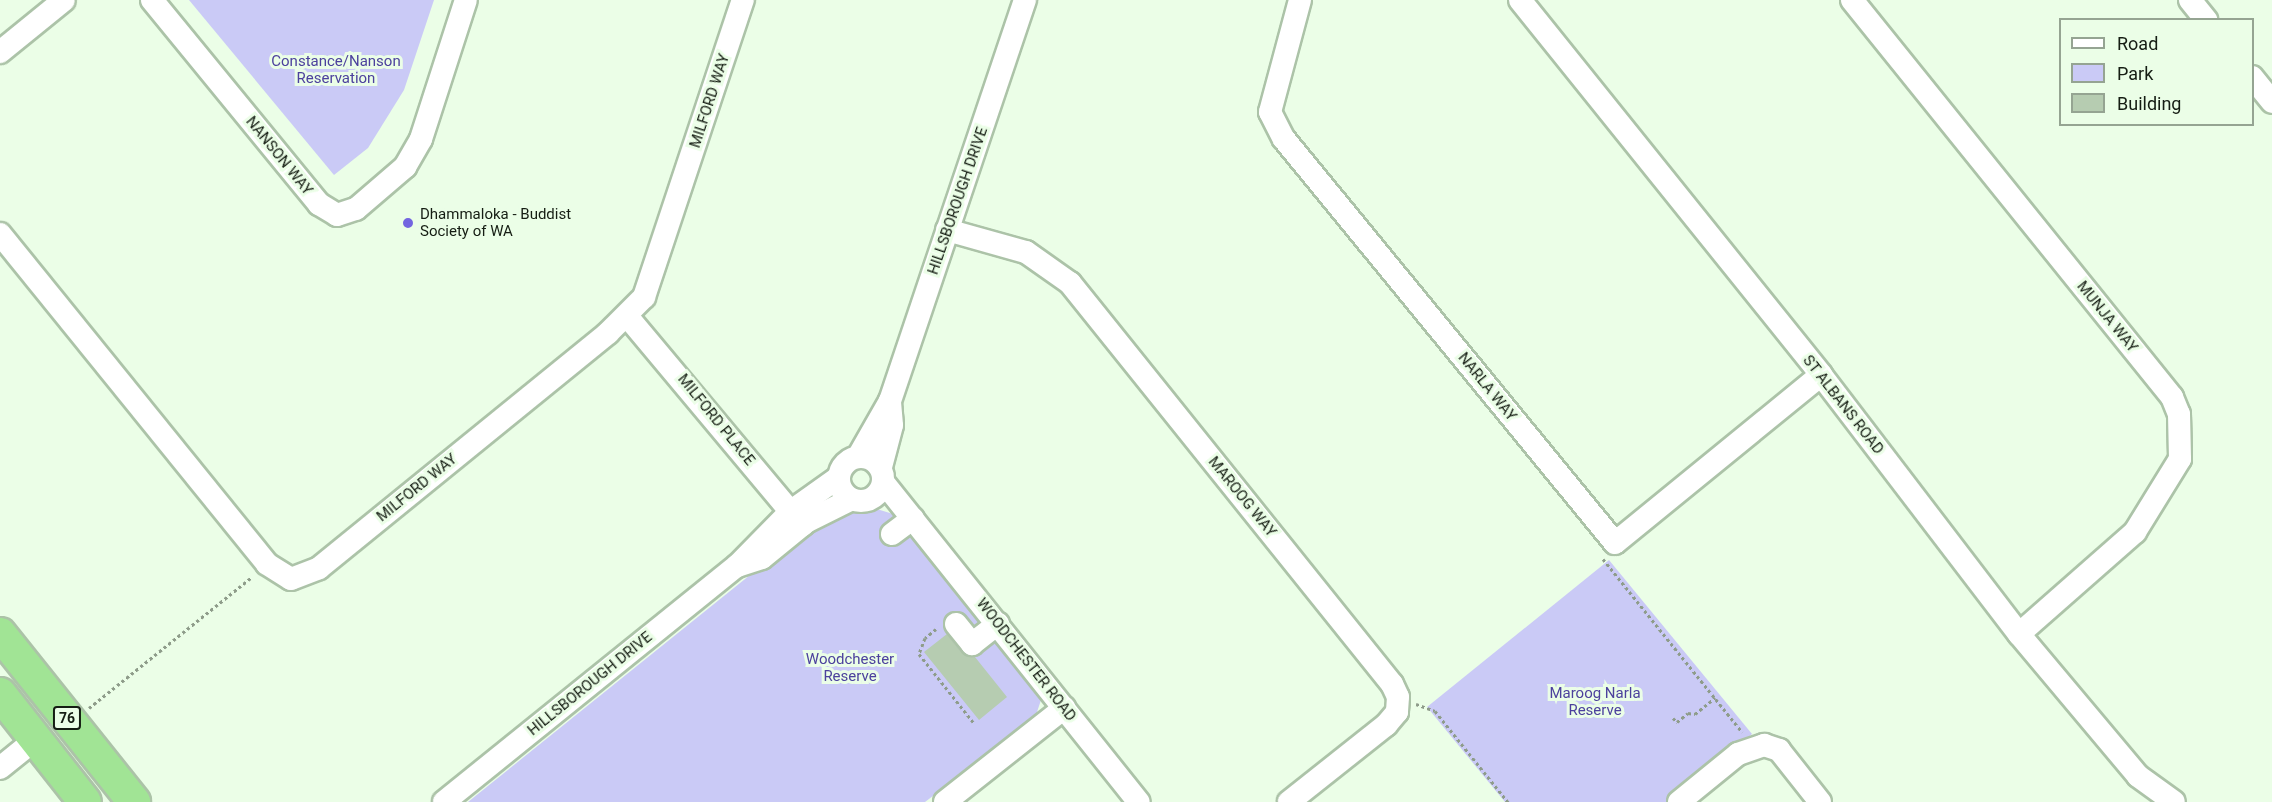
<!DOCTYPE html>
<style>
body{margin:0}
#map{position:relative;width:2272px;height:802px;overflow:hidden;background:#ebfee7;font-family:Roboto,sans-serif}
div>[style]{position:absolute}
.green>*{inset:0;background:#cacaf6}
.building>*{inset:0;background:#b6ccb1}
.path>*{height:3px;margin-top:-1.5px;transform-origin:0;background:repeating-linear-gradient(90deg,#8e9c8a 0 3px,transparent 0 6px)}
.roads{filter:drop-shadow(2px 0 #acc3a8) drop-shadow(-2px 0 #acc3a8) drop-shadow(0 2px #acc3a8) drop-shadow(0 -2px #acc3a8)}
.minor>*{height:22px;margin:-11px;padding:0 11px;transform-origin:11px;border-radius:11px;background:#fff}
.minor>.ring{margin:-11px;padding:0;box-sizing:content-box;background:none;border:22px solid #fff;border-radius:50%}
.highway>*{height:32px;margin:-16px;padding:0 16px;transform-origin:16px;border-radius:16px;background:#a1e495}
.dots>*{width:16px;height:16px;translate:-50% -50%;box-sizing:border-box;border:3px solid #ebfee7;border-radius:50%}
span{translate:-50% -50%;white-space:nowrap;text-align:center;line-height:1.15;-webkit-text-stroke:6px #ebfee7;paint-order:stroke}
.shield-label span{padding:2px 4px;background:#ebfee7;border:2px solid;border-radius:4px;-webkit-text-stroke-width:0}
.shield-label{font-size:14px;color:#151d13;font-weight:700}
.park-label{font-size:15px;color:#4c419d}
.street-label{font-size:15px;color:#151d13}
.poi-label{font-size:15px;color:#151d13}
.left{translate:0 -50%;text-align:left}
.legend{position:absolute;left:2059px;top:18px;width:195px;height:108px;box-sizing:border-box;background:#ebfee7;border:2px solid #95a492;margin:0;padding:8px 10px;list-style:none;font-size:18px;color:#151d13}
.legend li{display:flex;align-items:center;gap:12px;height:30px}
.legend b{width:30px;border:2px solid #95a492}
</style>
<div id="map">
<div class="green">
<i style="clip-path:polygon(189px 0,434px 0,404px 90px,368px 148px,334px 175px)"></i>
<i style="clip-path:polygon(843px 506px,867px 506px,893px 514px,923px 543px,1038px 689px,1041px 700px,1035px 718px,925px 802px,468px 802px,822px 517px)"></i>
<i style="clip-path:polygon(1609px 560px,1752px 734px,1670px 802px,1505px 802px,1427px 707px)"></i>
</div>
<div class="building">
<i style="clip-path:polygon(947px 634px,962px 653px,975px 657px,1007px 697px,979px 720px,924px 652px)"></i>
</div>
<div class="path">
<i style="left:1603px;top:559px;width:222px;rotate:51.2deg"></i>
<i style="left:936px;top:629px;width:14px;rotate:141deg"></i>
<i style="left:925px;top:638px;width:17px;rotate:111deg"></i>
<i style="left:919px;top:654px;width:87px;rotate:51.5deg"></i>
<i style="left:1416px;top:704px;width:20px;rotate:20deg"></i>
<i style="left:1435px;top:711px;width:117px;rotate:51.3deg"></i>
<i style="left:89px;top:708px;width:209px;rotate:-38.8deg"></i>
<i style="left:1673px;top:718px;width:6px;rotate:45deg"></i>
<i style="left:1677px;top:722px;width:14px;rotate:-39deg"></i>
<i style="left:1688px;top:713px;width:7px;rotate:8deg"></i>
<i style="left:1695px;top:714px;width:26px;rotate:-39deg"></i>
</div>
<div class="roads">
<div class="minor">
<i style="left:152px;top:0;width:264px;rotate:50.7deg"></i>
<i style="left:319px;top:204px;width:21px;rotate:31deg"></i>
<i style="left:337px;top:215px;width:20px;rotate:-18deg"></i>
<i style="left:356px;top:209px;width:65px;rotate:-40.6deg"></i>
<i style="left:405px;top:167px;width:32px;rotate:-60deg"></i>
<i style="left:421px;top:139px;width:146px;rotate:-72.1deg"></i>
<i style="left:1300px;top:0;width:116px;rotate:105deg"></i>
<i style="left:1270px;top:112px;width:30px;rotate:63deg"></i>
<i style="left:1284px;top:139px;width:522px;rotate:50.67deg"></i>
<i style="left:1615px;top:543px;width:266px;rotate:-39.2deg"></i>
<i style="left:1520px;top:0;width:481px;rotate:51.2deg"></i>
<i style="left:1821px;top:375px;width:326px;rotate:52.6deg"></i>
<i style="left:2019px;top:634px;width:185px;rotate:50deg"></i>
<i style="left:2138px;top:776px;width:44px;rotate:35.8deg"></i>
<i style="left:1852px;top:0;width:510px;rotate:51.13deg"></i>
<i style="left:2172px;top:397px;width:18px;rotate:68deg"></i>
<i style="left:2179px;top:414px;width:45px;rotate:88.7deg"></i>
<i style="left:2180px;top:459px;width:86px;rotate:121.7deg"></i>
<i style="left:2135px;top:532px;width:154px;rotate:138.7deg"></i>
<i style="left:2190px;top:0;width:26px;rotate:51deg"></i>
<i style="left:0;top:52px;width:82px;rotate:-39.1deg"></i>
<i style="left:2252px;top:77px;width:32px;rotate:51deg"></i>
<i style="left:947px;top:230px;width:82px;rotate:15.6deg"></i>
<i style="left:1026px;top:252px;width:54px;rotate:35.2deg"></i>
<i style="left:1070px;top:283px;width:514px;rotate:51.24deg"></i>
<i style="left:1392px;top:684px;width:14px;rotate:65deg"></i>
<i style="left:1398px;top:697px;width:15px;rotate:94deg"></i>
<i style="left:1397px;top:712px;width:17px;rotate:130deg"></i>
<i style="left:1386px;top:725px;width:124px;rotate:141.6deg"></i>
<i style="left:0;top:234px;width:424px;rotate:51deg"></i>
<i style="left:267px;top:564px;width:28px;rotate:32deg"></i>
<i style="left:291px;top:579px;width:30px;rotate:-21deg"></i>
<i style="left:319px;top:568px;width:372px;rotate:-39.1deg"></i>
<i style="left:608px;top:333px;width:51px;rotate:-45deg"></i>
<i style="left:644px;top:297px;width:313px;rotate:-71.6deg"></i>
<i style="left:627px;top:316px;width:273px;rotate:50.1deg"></i>
<i class="ring" style="left:839px;top:457px;width:22px;height:22px"></i>
<i style="left:858px;top:457px;width:64px;rotate:-60.3deg"></i>
<i style="left:890px;top:401px;width:423px;rotate:-71.4deg"></i>
<i style="left:881px;top:467px;width:43px;rotate:-75.3deg"></i>
<i style="left:892px;top:425px;width:24px;rotate:-95deg"></i>
<i style="left:884px;top:483px;width:408px;rotate:51.4deg"></i>
<i style="left:892px;top:534px;width:26px;rotate:-37deg"></i>
<i style="left:737px;top:566px;width:26px;rotate:-18deg"></i>
<i style="left:762px;top:558px;width:57px;rotate:-39.3deg"></i>
<i style="left:806px;top:522px;width:51px;rotate:-26.6deg"></i>
<i style="left:956px;top:624px;width:26px;rotate:51deg"></i>
<i style="left:972px;top:644px;width:33px;rotate:-38deg"></i>
<i style="left:0;top:768px;width:46px;rotate:-38.9deg"></i>
<i style="left:444px;top:802px;width:376px;rotate:-38.9deg"></i>
<i style="left:737px;top:566px;width:76px;rotate:-45.5deg"></i>
<i style="left:790px;top:512px;width:60px;rotate:-35.5deg"></i>
<i style="left:945px;top:802px;width:152px;rotate:-38.3deg"></i>
<i style="left:1679px;top:802px;width:76px;rotate:-39.1deg"></i>
<i style="left:1738px;top:754px;width:28px;rotate:-19deg"></i>
<i style="left:1764px;top:745px;width:16px;rotate:18deg"></i>
<i style="left:1779px;top:750px;width:66px;rotate:51.7deg"></i>
</div>
<div class="highway">
<i style="left:0;top:634px;width:215px;rotate:51.4deg"></i>
<i style="left:0;top:694px;width:137px;rotate:51.8deg"></i>
</div>
</div>
<div class="dots">
<i style="left:408px;top:223px;background:#7365e0"></i>
</div>
<div class="shield-label">
<span style="left:67px;top:718px">76</span>
</div>
<div class="park-label">
<span style="left:336px;top:70px">Constance/Nanson<br>Reservation</span>
<span style="left:850px;top:668px">Woodchester<br>Reserve</span>
<span style="left:1595px;top:702px">Maroog Narla<br>Reserve</span>
</div>
<div class="street-label">
<span style="left:710px;top:101px;rotate:-72deg">MILFORD WAY</span>
<span style="left:279px;top:156px;rotate:51deg">NANSON WAY</span>
<span style="left:958px;top:201px;rotate:-71deg">HILLSBOROUGH DRIVE</span>
<span style="left:2107px;top:317px;rotate:51deg">MUNJA WAY</span>
<span style="left:1487px;top:387px;rotate:51deg">NARLA WAY</span>
<span style="left:1843px;top:405px;rotate:52deg">ST ALBANS ROAD</span>
<span style="left:716px;top:420px;rotate:51deg">MILFORD PLACE</span>
<span style="left:417px;top:488px;rotate:-39deg">MILFORD WAY</span>
<span style="left:1242px;top:497px;rotate:51deg">MAROOG WAY</span>
<span style="left:1026px;top:660px;rotate:52deg">WOODCHESTER ROAD</span>
<span style="left:590px;top:684px;rotate:-39deg">HILLSBOROUGH DRIVE</span>
</div>
<div class="poi-label">
<span class="left" style="left:420px;top:223px">Dhammaloka - Buddist<br>Society of WA</span>
</div>
<ul class="legend">
<li><b style="height:8px;background:#fff"></b>Road</li>
<li><b style="height:16px;background:#cacaf6"></b>Park</li>
<li><b style="height:16px;background:#b6ccb1"></b>Building</li>
</ul>
</div>
